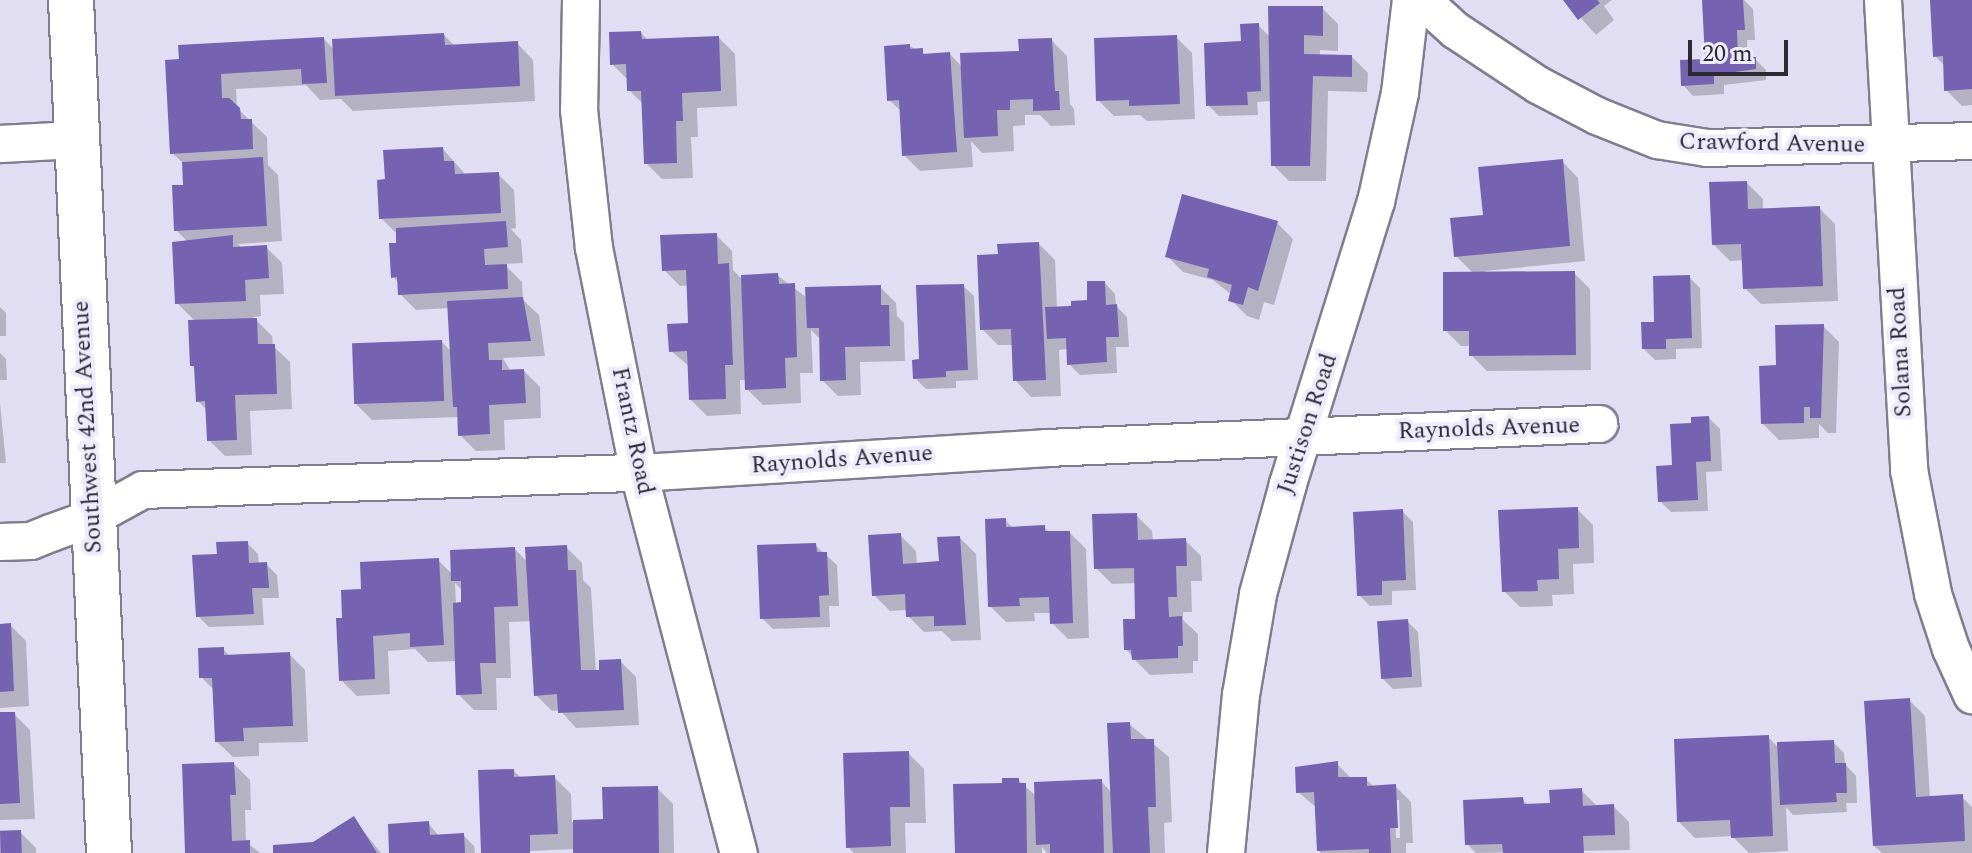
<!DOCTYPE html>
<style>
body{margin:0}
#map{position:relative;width:1972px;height:853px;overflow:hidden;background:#e1def3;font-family:Spectral,serif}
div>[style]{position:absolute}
.shadow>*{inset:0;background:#0003}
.building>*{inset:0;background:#7563b1;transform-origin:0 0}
.roads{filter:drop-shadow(2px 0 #807d8f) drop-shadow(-2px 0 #807d8f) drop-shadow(0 2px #807d8f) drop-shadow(0 -2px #807d8f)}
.minor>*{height:36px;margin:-18px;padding:0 18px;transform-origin:18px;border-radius:18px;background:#fff}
.secondary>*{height:44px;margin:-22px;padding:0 22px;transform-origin:22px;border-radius:22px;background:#fff}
span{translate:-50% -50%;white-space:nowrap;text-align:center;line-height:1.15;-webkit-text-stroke:8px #eeecfc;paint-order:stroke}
.street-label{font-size:24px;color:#2b2931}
.scale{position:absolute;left:1688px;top:40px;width:100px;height:36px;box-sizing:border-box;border:4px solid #2b2931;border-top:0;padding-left:10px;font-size:24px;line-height:28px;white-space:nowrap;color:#2b2931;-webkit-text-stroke:6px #eeecfc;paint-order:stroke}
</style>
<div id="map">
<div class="shadow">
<i style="clip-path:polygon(1565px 0,1627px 0,1612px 0,1604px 6px,1614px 20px,1596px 35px)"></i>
<i style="clip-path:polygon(1704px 0,1744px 0,1753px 9px,1755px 40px,1747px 40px,1748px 59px,1755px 59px,1766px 70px,1766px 80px,1724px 85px,1724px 94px,1693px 96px,1683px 85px,1708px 61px)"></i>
<i style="clip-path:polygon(1932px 0,1972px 0,1972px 105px,1962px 106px,1946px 90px,1945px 66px,1935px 56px)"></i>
<i style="clip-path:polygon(1322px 8px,1338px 24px,1338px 51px,1320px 50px,1320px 56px,1352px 57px,1368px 73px,1367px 92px,1328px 91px,1326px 181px,1289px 181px,1273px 165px,1272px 101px,1257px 102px,1258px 115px,1219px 116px,1208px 105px,1243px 43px,1258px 25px,1271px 38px)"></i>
<i style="clip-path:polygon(641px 33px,649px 41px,719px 38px,735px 54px,737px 106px,697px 108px,698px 137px,691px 137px,693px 178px,662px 179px,646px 163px,644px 105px,629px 90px,629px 81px,612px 64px)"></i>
<i style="clip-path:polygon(444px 35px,456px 47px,517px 43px,533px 60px,535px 101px,353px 111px,341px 99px,320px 100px,306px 85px,236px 89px,237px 108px,267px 137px,268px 165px,278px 175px,282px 241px,238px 244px,243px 249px,266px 247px,282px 263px,284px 294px,260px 295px,261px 316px,253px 317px,272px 336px,273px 346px,290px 362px,292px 409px,250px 411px,252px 455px,225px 456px,209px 440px,208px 411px,198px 401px,196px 370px,192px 365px,196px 322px,177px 303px,188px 242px,176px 230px,185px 186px,184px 164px,172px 153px,168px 62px,324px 39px,335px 50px)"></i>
<i style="clip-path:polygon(1176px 37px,1192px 53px,1195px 119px,1147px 121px,1140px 115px,1114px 116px,1098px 100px)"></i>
<i style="clip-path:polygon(1051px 40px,1067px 56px,1070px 104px,1074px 109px,1075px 125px,1051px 126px,1040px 115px,1025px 115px,1025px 125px,1013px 126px,1014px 151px,982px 153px,971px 141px,973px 167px,920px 171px,904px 155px,902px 112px,889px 100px,910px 46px,927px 55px,950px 54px,963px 68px,1021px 53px)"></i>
<i style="clip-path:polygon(443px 149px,466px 175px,498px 174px,514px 190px,516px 228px,511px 229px,521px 240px,523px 263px,504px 264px,522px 282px,523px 300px,539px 315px,545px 356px,503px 358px,511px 372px,524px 371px,540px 387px,541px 418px,504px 420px,505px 450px,476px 451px,460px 435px,459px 417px,372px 420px,356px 404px,442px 342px,452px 352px,449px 308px,416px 310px,400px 294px,400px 284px,393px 277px,398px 235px,381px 218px,387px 181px)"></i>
<i style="clip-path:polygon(1562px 161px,1578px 178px,1585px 261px,1485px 271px,1485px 274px,1574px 273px,1590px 289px,1591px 370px,1487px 371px,1471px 355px,1471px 346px,1461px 346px,1445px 330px,1474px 274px,1456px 256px,1485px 217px)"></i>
<i style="clip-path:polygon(1747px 183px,1763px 199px,1763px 211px,1819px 208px,1835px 224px,1838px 301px,1761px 304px,1745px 288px,1744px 260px,1730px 261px,1714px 245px)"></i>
<i style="clip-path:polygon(1277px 223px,1293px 239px,1274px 305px,1264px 302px,1259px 320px,1247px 316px,1231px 300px,1232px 295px,1213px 280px,1183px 272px,1167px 256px)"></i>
<i style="clip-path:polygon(716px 235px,732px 251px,733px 270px,743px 280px,777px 275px,807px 298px,880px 287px,896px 303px,897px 316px,904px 323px,905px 361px,860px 362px,861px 395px,838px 396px,822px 380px,821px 340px,811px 330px,813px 373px,800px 373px,801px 403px,763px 405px,747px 389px,746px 380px,740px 380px,741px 414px,707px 416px,691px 400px,690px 367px,671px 351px,690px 325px,689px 285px,680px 286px,664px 270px)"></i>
<i style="clip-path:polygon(1039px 244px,1055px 260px,1057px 308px,1089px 302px,1105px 283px,1115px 294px,1116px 306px,1127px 317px,1129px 347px,1116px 347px,1117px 373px,1080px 375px,1069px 364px,1068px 349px,1059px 350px,1061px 396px,1031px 397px,1015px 380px,1013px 345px,998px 345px,982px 329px,1000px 256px)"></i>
<i style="clip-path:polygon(1689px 277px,1700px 288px,1702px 348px,1676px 349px,1676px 359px,1655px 360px,1644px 349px,1656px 323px)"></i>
<i style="clip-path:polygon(963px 286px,974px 296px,978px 380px,956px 381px,956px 388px,926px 389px,915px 378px)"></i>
<i style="clip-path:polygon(0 307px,6px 313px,6px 336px,0 336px)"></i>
<i style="clip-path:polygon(1823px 326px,1839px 342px,1836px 433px,1828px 433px,1819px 424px,1819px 438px,1779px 440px,1763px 424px,1778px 366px)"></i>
<i style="clip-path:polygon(0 353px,6px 359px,7px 380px,0 380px)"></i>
<i style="clip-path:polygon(0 403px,6px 463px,0 463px)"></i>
<i style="clip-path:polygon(1709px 418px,1720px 429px,1722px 471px,1706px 472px,1708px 511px,1671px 512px,1660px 501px,1693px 425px)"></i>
<i style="clip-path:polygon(1577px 509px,1593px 525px,1594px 563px,1573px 564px,1574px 594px,1552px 595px,1553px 606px,1520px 607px,1504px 591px)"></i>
<i style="clip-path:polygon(1402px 511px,1413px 522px,1416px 590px,1392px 591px,1392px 605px,1370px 606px,1359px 595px)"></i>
<i style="clip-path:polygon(1136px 515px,1152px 531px,1153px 541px,1185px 540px,1201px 556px,1202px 581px,1191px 581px,1192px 612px,1183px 612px,1183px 620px,1198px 634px,1198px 661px,1193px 661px,1193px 673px,1150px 675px,1134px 659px,1126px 649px,1137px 622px,1136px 583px,1112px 584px,1096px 568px)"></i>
<i style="clip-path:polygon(1005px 520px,1013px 528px,1044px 527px,1050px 533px,1070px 533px,1086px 549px,1089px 638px,1068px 639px,1052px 623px,1051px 613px,1034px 613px,1035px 621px,1006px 622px,990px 606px)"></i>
<i style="clip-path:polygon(900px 535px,916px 551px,917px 565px,941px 563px,960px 538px,976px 554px,981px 640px,952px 641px,942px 631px,924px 632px,908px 616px,907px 610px,890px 611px,874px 595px)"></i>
<i style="clip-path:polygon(247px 543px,258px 554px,259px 565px,266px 564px,277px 575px,279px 598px,262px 598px,264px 625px,209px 627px,198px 616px,219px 555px)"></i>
<i style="clip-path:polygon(815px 545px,837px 565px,839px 606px,829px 606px,830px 627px,773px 629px,762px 618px)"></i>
<i style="clip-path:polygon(evenodd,566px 547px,582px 563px,583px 580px,591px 588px,596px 672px,620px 661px,636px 677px,639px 725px,576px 728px,560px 710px,552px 711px,536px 695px,532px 621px,509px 622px,511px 678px,496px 678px,497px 710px,474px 710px,458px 694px,457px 661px,428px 662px,415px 649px,388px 651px,390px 694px,357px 696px,341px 680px,344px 620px,364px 591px,438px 560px,452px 574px,515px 549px,528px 563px,566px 547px,455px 583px,463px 591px,463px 604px,456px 604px,455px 583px)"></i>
<i style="clip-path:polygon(1407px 621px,1418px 632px,1422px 687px,1393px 689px,1382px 678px)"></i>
<i style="clip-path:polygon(10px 625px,26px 641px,29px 706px,0 708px,0 626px)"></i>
<i style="clip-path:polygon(223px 649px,230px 656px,289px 654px,305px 670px,308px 742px,259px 743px,259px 756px,233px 757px,216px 741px,215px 691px,201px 677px)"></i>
<i style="clip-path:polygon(1909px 700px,1925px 716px,1930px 798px,1962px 797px,1972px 807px,1972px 853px,1882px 853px,1874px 846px)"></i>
<i style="clip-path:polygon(0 714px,14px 714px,30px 730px,35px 819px,0 820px)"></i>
<i style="clip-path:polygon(1129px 724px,1169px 757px,1172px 822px,1164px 823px,1165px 853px,1047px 853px,1042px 847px,1042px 853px,957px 853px,1004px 785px,1018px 780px,1036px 796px,1101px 781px,1112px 793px)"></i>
<i style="clip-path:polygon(1768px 737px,1780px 749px,1833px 742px,1844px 753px,1845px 764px,1856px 776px,1857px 803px,1846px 803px,1847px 812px,1793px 815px,1786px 807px,1788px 851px,1749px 853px,1732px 836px,1695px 838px,1679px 822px)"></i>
<i style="clip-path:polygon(908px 753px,924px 769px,926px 823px,905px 823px,906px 853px,854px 853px,848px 847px)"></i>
<i style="clip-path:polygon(234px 764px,250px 780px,251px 810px,245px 810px,246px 842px,260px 853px,187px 853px)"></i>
<i style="clip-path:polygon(evenodd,1337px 764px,1352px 779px,1366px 779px,1374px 787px,1395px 786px,1411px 802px,1413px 843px,1406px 843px,1406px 853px,1321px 853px,1318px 850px,1317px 808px,1298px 792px,1337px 764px,1395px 800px,1399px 800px,1400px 838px,1396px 838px,1395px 800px)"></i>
<i style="clip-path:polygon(514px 771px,522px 779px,555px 778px,571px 794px,572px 822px,606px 820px,657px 788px,673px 804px,674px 853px,575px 853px,575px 849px,483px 853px)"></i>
<i style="clip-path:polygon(1581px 790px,1598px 807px,1613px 806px,1629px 822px,1630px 850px,1476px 853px,1467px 844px,1522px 799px,1529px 806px,1552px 805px)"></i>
<i style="clip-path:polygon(354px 819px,381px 853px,275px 853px,314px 844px)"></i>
<i style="clip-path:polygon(428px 823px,439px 836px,463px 835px,474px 846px,475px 853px,391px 853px)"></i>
<i style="clip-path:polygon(20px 832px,36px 848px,36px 853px,0 853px,0 833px)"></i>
</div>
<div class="building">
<i style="clip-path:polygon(1563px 0,1597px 0,1600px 3px,1578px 20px)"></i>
<i style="clip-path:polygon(1702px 0,1743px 0,1745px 30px,1737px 30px,1738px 57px,1756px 57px,1756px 69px,1714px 75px,1714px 84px,1681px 86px,1680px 60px,1705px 59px)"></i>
<i style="clip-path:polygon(1930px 0,1972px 0,1972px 89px,1944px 91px,1943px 56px,1933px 57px)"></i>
<i style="clip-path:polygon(1268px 6px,1323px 6px,1323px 36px,1304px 35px,1304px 54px,1352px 55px,1352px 77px,1313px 76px,1310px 166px,1271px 166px)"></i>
<i style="clip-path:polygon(1259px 23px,1261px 91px,1247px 92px,1248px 105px,1206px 106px,1204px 43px,1241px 41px,1240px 24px)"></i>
<i style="clip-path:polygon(641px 31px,642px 39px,719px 36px,721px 91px,682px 93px,683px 121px,676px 121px,677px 163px,644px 164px,641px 91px,627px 91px,626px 64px,610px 65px,609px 32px)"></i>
<i style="clip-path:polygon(444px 33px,445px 45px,518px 41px,520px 86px,335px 96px,332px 39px)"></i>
<i style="clip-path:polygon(1177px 35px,1180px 104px,1129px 106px,1129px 100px,1096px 101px,1094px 38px)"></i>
<i style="clip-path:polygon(324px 37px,327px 83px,302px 84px,301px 69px,221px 74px,222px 98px,229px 98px,240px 108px,241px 119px,252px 119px,253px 149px,170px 154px,165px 60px,179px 59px,178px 45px)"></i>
<i style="clip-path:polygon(1052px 38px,1055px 91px,1059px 91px,1060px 110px,1033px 111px,1033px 99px,1010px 100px,1010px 110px,997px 110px,998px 136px,964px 138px,960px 53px,1019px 51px,1018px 39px)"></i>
<i style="clip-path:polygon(910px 44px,910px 49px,923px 48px,923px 54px,950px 52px,957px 152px,902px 156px,899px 100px,887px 101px,884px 46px)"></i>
<i style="clip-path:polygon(443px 147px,444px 161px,454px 161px,455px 174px,499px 172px,501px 213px,379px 219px,377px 180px,385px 179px,383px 150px)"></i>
<i style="clip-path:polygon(263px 157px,267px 226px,174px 231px,172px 185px,183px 185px,182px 162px)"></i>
<i style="clip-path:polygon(1563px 159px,1570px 246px,1454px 257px,1450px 218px,1483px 215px,1478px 167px)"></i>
<i style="clip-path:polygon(1747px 181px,1748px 209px,1820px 206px,1823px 286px,1743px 289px,1741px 244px,1712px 245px,1709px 182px)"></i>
<i style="clip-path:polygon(1182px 194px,1278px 221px,1258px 291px,1248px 287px,1243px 305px,1228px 301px,1232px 285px,1207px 277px,1209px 269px,1165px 257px)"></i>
<i style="clip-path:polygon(506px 221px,508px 247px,484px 249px,485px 265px,507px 264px,508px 289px,398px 295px,397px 277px,391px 278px,389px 243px,396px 243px,396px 228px)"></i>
<i style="clip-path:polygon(717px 233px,718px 264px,729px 263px,733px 365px,725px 365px,726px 399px,689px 400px,687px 351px,669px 352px,667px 324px,688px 323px,686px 270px,662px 271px,660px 235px)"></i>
<i style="clip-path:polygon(233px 235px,233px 247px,267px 245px,269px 278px,245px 280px,246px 301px,175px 304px,172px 242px)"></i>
<i style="clip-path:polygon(1039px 242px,1046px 380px,1013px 381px,1011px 329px,980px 330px,977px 255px,998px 254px,997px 244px)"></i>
<i style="clip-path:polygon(1575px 271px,1576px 355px,1469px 356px,1469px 331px,1443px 331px,1443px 272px)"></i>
<i style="clip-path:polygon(778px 273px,779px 284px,795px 283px,797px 357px,785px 358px,786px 388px,745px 390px,741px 275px)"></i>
<i style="clip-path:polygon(1690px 275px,1692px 338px,1666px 339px,1666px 349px,1642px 349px,1641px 322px,1654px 322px,1653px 276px)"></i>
<i style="clip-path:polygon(1087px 281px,1105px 281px,1106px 305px,1117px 304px,1119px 337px,1106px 337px,1107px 362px,1067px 365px,1066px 338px,1047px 339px,1045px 307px,1071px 306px,1071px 301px,1087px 300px)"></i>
<i style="clip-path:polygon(964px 284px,968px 370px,946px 371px,946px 377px,913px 379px,912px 360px,919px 359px,916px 285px)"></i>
<i style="clip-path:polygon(881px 285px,881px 305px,889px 305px,890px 346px,845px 347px,846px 380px,820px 381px,819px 328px,807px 328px,805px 287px)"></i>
<i style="clip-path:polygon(523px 297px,531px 341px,488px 343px,489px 360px,502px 360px,502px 370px,524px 369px,526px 403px,489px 405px,490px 434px,458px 436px,457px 407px,453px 407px,447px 301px)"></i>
<i style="clip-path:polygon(257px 318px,258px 344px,275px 344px,277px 394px,235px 395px,237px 440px,207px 441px,205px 401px,196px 402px,194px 366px,190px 366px,188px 320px)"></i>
<i style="clip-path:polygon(1824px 324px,1821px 418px,1810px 418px,1810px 407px,1804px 407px,1804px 423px,1761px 424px,1759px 366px,1776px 365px,1775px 325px)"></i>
<i style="left:442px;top:340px;width:61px;height:90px;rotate:88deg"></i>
<i style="clip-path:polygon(1709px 416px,1711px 461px,1696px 462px,1698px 500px,1658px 502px,1656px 466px,1672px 465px,1670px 424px,1691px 423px,1691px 417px)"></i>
<i style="clip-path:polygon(1578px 507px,1579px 548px,1558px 549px,1559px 579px,1537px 580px,1538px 591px,1502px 592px,1498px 510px)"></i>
<i style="clip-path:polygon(1403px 509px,1406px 580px,1382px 581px,1382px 595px,1357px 596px,1353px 512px)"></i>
<i style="clip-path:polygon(1137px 513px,1138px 540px,1186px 538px,1187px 566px,1176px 566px,1177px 597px,1168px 597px,1169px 617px,1182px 616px,1183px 646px,1178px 646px,1178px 658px,1132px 660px,1131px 650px,1124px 650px,1123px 619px,1135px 619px,1134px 568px,1094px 569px,1092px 514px)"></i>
<i style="clip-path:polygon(1006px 518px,1006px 527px,1045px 525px,1045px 531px,1070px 531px,1073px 623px,1050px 624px,1049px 597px,1019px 598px,1020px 606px,988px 607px,985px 519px)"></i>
<i style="clip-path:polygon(901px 533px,903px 564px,939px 561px,937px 537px,960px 536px,966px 625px,934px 626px,934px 616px,906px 617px,905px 594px,872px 596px,868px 535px)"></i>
<i style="clip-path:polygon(248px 541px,249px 563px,267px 562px,269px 588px,252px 588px,254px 614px,196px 617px,192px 555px,217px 554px,216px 542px)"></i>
<i style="clip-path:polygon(816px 543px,817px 552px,827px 552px,829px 595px,819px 596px,820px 617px,760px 619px,757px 545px)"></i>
<i style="clip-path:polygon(567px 545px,568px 570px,576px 570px,581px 670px,599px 670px,599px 660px,621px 659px,624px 710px,558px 713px,557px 694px,534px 696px,525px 547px)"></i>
<i style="clip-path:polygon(515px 547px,518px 606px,494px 607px,496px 663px,480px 663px,482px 694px,456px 695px,453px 603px,461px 602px,461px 581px,451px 581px,450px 550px)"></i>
<i style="clip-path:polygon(439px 558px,444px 645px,410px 647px,410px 633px,373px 636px,375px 679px,339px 681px,336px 618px,342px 618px,341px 590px,361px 589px,360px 562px)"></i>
<i style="left:1408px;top:619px;width:58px;height:31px;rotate:86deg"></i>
<i style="clip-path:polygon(11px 623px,14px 691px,0 692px,0 624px)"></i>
<i style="clip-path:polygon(224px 647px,224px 655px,290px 652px,293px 726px,243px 728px,244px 741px,215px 742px,212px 678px,199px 678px,198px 648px)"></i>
<i style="clip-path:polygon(1910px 698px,1916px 797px,1963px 794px,1965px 841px,1873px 846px,1864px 701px)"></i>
<i style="clip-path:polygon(0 712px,15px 712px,20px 803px,0 804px)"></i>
<i style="clip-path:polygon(1130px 722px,1131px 739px,1154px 739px,1156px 807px,1148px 807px,1150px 853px,1113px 853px,1107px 723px)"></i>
<i style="clip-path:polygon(1769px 735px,1773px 836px,1731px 838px,1730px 820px,1677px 822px,1674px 739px)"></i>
<i style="clip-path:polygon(1834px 740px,1835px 763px,1846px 763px,1847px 793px,1836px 793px,1837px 802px,1780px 805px,1777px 742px)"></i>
<i style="clip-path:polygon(909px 751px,910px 807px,890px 807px,891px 846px,846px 848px,843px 753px)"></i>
<i style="clip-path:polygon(1338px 761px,1338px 777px,1367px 777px,1367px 786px,1396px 784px,1398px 828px,1390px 828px,1391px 853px,1369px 853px,1369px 849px,1317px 851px,1314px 792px,1296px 793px,1295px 767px)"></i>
<i style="clip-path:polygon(234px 762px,236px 795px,230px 795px,232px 841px,250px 840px,250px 853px,185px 853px,182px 764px)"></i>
<i style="clip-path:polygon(514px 769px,514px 777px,555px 775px,558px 834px,530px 835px,530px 853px,481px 853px,478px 770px)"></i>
<i style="clip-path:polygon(1002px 778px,1019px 778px,1019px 783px,1026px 783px,1027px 853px,955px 853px,953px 784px,1002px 783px)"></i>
<i style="clip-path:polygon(1102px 779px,1104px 853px,1050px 853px,1050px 844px,1036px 845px,1034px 782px)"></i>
<i style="clip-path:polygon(658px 786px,659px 853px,573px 853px,573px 820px,603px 819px,602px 787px)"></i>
<i style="clip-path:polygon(1582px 788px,1583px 806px,1614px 804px,1615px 835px,1583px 836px,1584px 853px,1503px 853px,1502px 844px,1465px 845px,1463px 800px,1523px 797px,1524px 804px,1550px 803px,1549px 790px)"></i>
<i style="clip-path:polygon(354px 816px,377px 853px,273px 853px,273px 845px,313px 842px)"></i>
<i style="clip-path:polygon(429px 821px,430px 835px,464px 833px,465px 853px,389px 853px,388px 824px)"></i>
<i style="left:21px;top:830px;width:23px;height:21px;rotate:88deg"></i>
</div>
<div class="roads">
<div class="minor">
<i style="left:581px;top:0;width:110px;rotate:91deg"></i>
<i style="left:579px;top:110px;width:139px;rotate:83.8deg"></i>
<i style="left:594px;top:248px;width:229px;rotate:78.7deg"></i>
<i style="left:639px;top:473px;width:393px;rotate:75.3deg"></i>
<i style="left:1422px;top:0;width:45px;rotate:42.3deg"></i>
<i style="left:1455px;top:30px;width:100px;rotate:33.5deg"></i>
<i style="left:1538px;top:85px;width:67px;rotate:27.7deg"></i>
<i style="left:1597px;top:116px;width:65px;rotate:21.8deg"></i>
<i style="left:1657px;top:140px;width:51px;rotate:9.1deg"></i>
<i style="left:1707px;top:148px;width:265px;rotate:-1.5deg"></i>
<i style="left:1883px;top:0;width:471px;rotate:86.8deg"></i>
<i style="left:1909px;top:470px;width:126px;rotate:79deg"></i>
<i style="left:1933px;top:594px;width:58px;rotate:71.9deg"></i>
<i style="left:1951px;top:649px;width:51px;rotate:65.5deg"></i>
<i style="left:0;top:144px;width:76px;rotate:-3deg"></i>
<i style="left:0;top:542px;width:31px;rotate:-2deg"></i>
<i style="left:31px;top:541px;width:22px;rotate:-22deg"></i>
<i style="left:51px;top:533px;width:44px;rotate:-20.1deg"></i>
<i style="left:92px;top:518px;width:58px;rotate:-28.8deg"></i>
<i style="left:143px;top:490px;width:496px;rotate:-2deg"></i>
<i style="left:639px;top:473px;width:409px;rotate:-3.5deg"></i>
<i style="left:1047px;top:448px;width:553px;rotate:-2.49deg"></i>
<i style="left:1226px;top:853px;width:159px;rotate:-84.6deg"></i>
<i style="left:1241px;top:695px;width:102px;rotate:-80.4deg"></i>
<i style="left:1258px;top:594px;width:114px;rotate:-74.7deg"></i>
<i style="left:1288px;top:484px;width:295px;rotate:-72.7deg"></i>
<i style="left:1376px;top:202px;width:112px;rotate:-77.6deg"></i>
<i style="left:1400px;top:93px;width:94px;rotate:-83.3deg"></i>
</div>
<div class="secondary">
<i style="left:71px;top:0;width:854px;rotate:87.45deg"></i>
</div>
</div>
<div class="street-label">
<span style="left:1772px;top:144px;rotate:1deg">Crawford Avenue</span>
<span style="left:1901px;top:352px;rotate:-93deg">Solana Road</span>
<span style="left:1308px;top:424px;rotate:-72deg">Justison Road</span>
<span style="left:88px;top:427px;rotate:-93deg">Southwest 42nd Avenue</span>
<span style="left:1489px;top:429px;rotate:-2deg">Raynolds Avenue</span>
<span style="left:632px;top:431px;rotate:78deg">Frantz Road</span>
<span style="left:842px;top:460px;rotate:-4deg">Raynolds Avenue</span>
</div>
<div class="scale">20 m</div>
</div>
